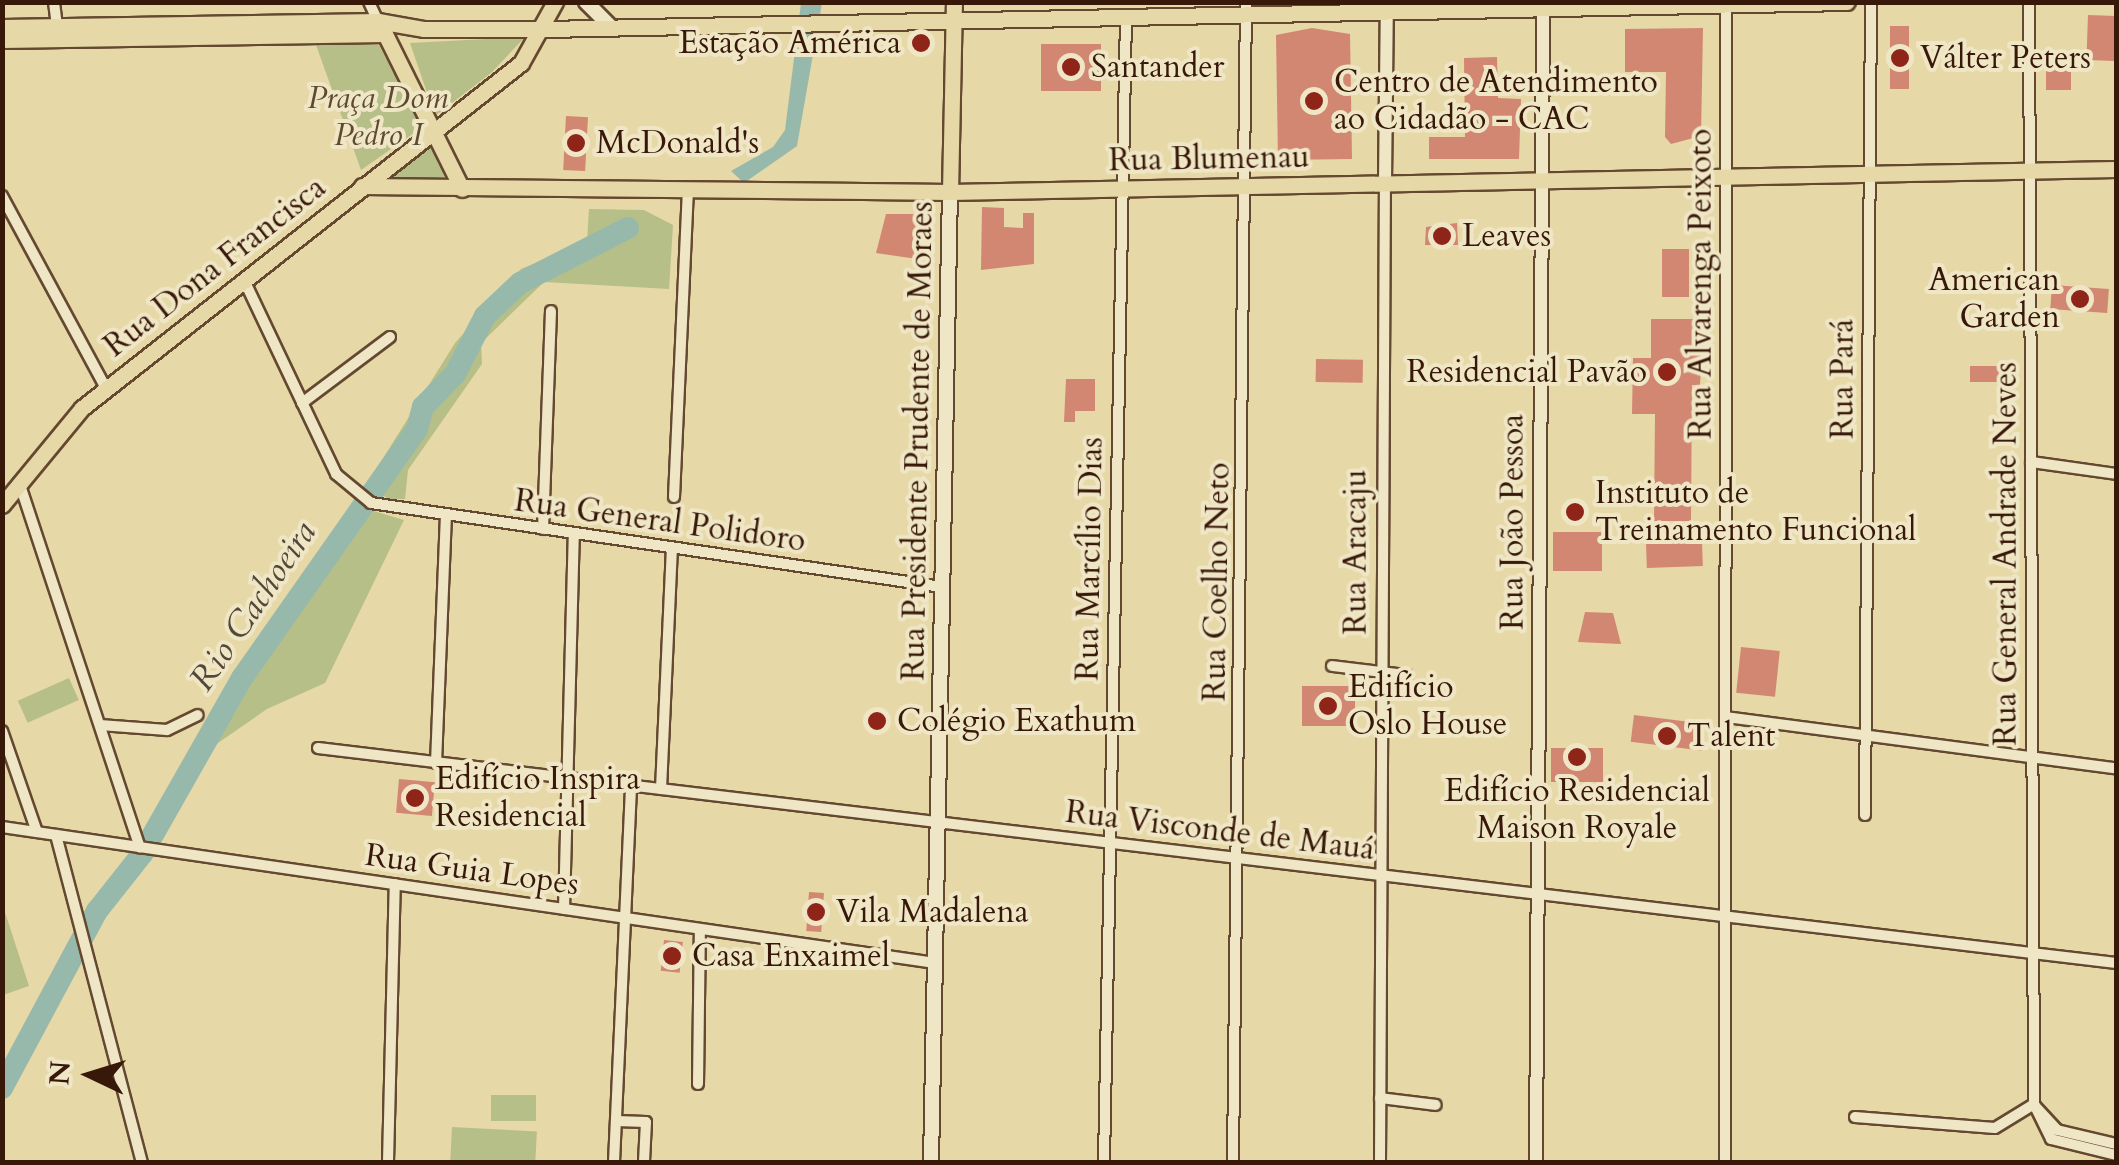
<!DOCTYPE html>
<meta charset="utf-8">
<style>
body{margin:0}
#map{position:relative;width:2119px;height:1165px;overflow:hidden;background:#e7d8a7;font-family:Cardo,serif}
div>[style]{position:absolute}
.green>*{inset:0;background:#b5bf87;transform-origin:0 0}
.water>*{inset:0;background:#97b9ab}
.river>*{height:22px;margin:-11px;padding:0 11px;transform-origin:11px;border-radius:11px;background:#97b9ab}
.building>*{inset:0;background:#d18771;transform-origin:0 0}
.roads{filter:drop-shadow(2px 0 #644830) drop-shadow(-2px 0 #644830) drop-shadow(0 2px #644830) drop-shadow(0 -2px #644830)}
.minor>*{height:10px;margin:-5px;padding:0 5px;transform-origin:5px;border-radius:5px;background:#efe6c6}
.tertiary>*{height:12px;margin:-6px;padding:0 6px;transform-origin:6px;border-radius:6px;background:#efe6c6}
.secondary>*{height:14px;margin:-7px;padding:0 7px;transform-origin:7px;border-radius:7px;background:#efe6c6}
.primary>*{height:15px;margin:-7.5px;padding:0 7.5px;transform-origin:7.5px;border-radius:7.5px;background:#e7d8a7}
.dots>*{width:28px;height:28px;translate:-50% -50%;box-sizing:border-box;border:5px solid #efe6c6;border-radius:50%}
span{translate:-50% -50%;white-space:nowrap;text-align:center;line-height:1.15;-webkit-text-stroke:8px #efe6c6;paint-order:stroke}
.poi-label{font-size:32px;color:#381808}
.right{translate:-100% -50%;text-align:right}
.left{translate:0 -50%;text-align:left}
.park-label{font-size:32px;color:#5e4a2e;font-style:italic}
.street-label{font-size:32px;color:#381808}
.water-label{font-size:35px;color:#544839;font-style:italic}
.frame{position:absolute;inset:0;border:5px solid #381808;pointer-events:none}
.north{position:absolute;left:40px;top:1025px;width:100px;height:100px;-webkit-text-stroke:8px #efe6c6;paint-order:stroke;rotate:274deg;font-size:28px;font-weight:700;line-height:40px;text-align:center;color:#381808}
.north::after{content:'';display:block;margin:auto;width:35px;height:45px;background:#381808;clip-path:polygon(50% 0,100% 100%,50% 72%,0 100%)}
</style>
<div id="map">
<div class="green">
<i style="clip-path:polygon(525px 37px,491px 73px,435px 116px,410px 43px)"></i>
<i style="clip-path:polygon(316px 45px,379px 45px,421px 128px,361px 170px)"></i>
<i style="clip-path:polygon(430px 147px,446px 180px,390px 177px)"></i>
<i style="clip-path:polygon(589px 209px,644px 210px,673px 225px,669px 289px,544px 282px,481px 343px,482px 364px,408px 470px,405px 499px,388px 499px,367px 484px,455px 343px,521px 269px,587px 242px)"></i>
<i style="clip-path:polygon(370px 510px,404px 520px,325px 683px,267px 709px,205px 752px,260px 655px,291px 621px,306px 577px)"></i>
<i style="left:69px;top:678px;width:24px;height:56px;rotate:66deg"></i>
<i style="clip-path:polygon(2px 903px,29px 986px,3px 995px,2px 995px)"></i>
<i style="left:491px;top:1095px;width:45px;height:26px"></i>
<i style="left:452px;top:1127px;width:85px;height:35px;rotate:3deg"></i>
</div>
<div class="water">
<i style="clip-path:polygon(801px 3px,822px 3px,797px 146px,744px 183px,731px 171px,773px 147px,785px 130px)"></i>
</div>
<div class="river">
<i style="left:2px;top:1088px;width:201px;rotate:-61.8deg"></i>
<i style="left:97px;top:911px;width:73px;rotate:-51.7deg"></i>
<i style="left:142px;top:854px;width:202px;rotate:-60.4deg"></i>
<i style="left:242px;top:678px;width:304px;rotate:-54.9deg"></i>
<i style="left:417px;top:429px;width:23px;rotate:-75deg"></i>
<i style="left:423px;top:407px;width:46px;rotate:-45.9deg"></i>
<i style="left:455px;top:374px;width:65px;rotate:-62.7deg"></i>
<i style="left:485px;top:316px;width:48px;rotate:-43.3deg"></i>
<i style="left:520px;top:283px;width:121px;rotate:-27deg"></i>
</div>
<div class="building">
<i style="left:2088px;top:15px;width:28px;height:45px;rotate:2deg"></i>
<i style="left:1890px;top:26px;width:19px;height:63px"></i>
<i style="clip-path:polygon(1312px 28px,1350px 34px,1352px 159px,1278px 160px,1276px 35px)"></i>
<i style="clip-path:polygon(1703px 28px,1701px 136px,1671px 144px,1665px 137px,1666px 72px,1625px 72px,1625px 29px)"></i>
<i style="left:1041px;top:44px;width:60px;height:47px"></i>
<i style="clip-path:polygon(1497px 57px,1498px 98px,1521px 99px,1519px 159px,1429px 159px,1429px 137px,1465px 137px,1464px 58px)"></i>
<i style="left:2046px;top:63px;width:25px;height:27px"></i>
<i style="left:566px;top:116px;width:22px;height:54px;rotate:3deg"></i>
<i style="clip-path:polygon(982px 207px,1004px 208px,1004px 227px,1023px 228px,1023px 213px,1034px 213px,1034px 264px,981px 270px)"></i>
<i style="clip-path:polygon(886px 214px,923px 214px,917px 259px,876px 253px)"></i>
<i style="clip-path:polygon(1457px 223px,1458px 245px,1425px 245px,1426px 227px)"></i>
<i style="left:1662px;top:249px;width:27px;height:48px"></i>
<i style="left:2052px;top:285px;width:57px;height:24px;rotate:4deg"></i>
<i style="clip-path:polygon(1651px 319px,1704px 319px,1700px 385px,1692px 385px,1691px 521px,1654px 521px,1655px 414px,1632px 414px,1633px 358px,1651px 358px)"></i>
<i style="left:1316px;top:359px;width:47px;height:23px;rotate:1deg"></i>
<i style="left:1970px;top:366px;width:37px;height:16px"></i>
<i style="clip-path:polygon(1066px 379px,1095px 379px,1095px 411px,1075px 411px,1075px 422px,1064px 422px)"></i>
<i style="left:1553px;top:532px;width:49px;height:39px"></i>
<i style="left:1702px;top:542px;width:24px;height:56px;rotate:88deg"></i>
<i style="clip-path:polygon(1585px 612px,1613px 613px,1621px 644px,1578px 642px)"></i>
<i style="left:1741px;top:647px;width:39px;height:46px;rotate:6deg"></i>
<i style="left:1302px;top:686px;width:53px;height:40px"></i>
<i style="left:1634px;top:715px;width:71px;height:27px;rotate:7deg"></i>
<i style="left:1551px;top:748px;width:52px;height:34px"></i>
<i style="left:399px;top:779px;width:36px;height:34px;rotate:5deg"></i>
<i style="left:809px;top:892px;width:15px;height:39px;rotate:4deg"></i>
<i style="left:664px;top:940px;width:19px;height:31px;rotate:6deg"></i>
</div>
<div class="roads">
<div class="minor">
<i style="left:54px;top:2px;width:24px;rotate:83deg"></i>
<i style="left:369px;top:2px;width:21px;rotate:65deg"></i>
<i style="left:2029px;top:2px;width:1102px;rotate:89.74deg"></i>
<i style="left:2034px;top:1104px;width:39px;rotate:64deg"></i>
<i style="left:2051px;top:1139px;width:67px;rotate:13.8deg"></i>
<i style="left:2px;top:196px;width:218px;rotate:61.6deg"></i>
<i style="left:244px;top:280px;width:215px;rotate:64.6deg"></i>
<i style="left:336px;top:474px;width:45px;rotate:39.6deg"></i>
<i style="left:371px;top:503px;width:577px;rotate:8.37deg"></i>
<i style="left:302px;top:403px;width:110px;rotate:-36.9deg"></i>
<i style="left:2031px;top:462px;width:86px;rotate:8deg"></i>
<i style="left:19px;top:482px;width:385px;rotate:71.7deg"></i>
<i style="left:674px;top:497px;width:303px;rotate:-87.4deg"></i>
<i style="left:543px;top:529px;width:218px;rotate:-87.9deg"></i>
<i style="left:1332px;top:666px;width:75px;rotate:6.9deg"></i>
<i style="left:1726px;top:717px;width:393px;rotate:7.5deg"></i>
<i style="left:100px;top:725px;width:67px;rotate:4.3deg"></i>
<i style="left:167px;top:730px;width:34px;rotate:-26deg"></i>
<i style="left:2px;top:731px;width:107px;rotate:70.9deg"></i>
<i style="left:318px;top:748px;width:1811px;rotate:6.82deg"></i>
<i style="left:436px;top:763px;width:248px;rotate:-87.7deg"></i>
<i style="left:661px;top:789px;width:241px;rotate:-87.4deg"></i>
<i style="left:1865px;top:815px;width:813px;rotate:-89.58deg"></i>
<i style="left:2px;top:827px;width:943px;rotate:8.29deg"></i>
<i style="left:56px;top:835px;width:338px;rotate:75.3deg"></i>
<i style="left:564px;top:909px;width:375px;rotate:-88.5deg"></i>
<i style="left:698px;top:1084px;width:155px;rotate:-89.3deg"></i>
<i style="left:1380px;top:1098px;width:56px;rotate:7.1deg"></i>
<i style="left:2034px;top:1105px;width:34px;rotate:47deg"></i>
<i style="left:2057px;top:1130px;width:61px;rotate:13.3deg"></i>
<i style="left:1855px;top:1117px;width:140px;rotate:4.5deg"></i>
<i style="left:1995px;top:1128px;width:46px;rotate:-31.6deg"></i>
<i style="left:616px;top:1121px;width:30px;rotate:2deg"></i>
<i style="left:646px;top:1122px;width:40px;rotate:92.9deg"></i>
<i style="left:388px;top:1162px;width:278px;rotate:-88.6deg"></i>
<i style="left:614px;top:1162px;width:376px;rotate:-87.4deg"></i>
<i style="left:1104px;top:1162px;width:1145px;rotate:-88.9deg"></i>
<i style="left:1233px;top:1162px;width:1160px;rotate:-89.36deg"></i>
<i style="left:1380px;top:1162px;width:979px;rotate:-89.71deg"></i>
<i style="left:1725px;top:1162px;width:1157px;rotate:-89.95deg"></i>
</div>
<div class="tertiary">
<i style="left:1385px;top:183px;width:181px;rotate:-89.4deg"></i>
<i style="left:1536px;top:1162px;width:1160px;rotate:-89.65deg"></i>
</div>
<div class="secondary">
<i style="left:586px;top:2px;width:37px;rotate:45deg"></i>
<i style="left:931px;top:1162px;width:970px;rotate:-88.88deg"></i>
</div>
<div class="primary">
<i style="left:2px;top:27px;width:376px;rotate:-0.9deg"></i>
<i style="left:378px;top:21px;width:47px;rotate:9.9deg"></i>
<i style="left:424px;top:29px;width:122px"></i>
<i style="left:546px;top:29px;width:1301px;rotate:-1.19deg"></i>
<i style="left:2px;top:40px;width:383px;rotate:-0.9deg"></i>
<i style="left:385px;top:34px;width:173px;rotate:63.6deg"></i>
<i style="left:362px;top:186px;width:588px;rotate:0.58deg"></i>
<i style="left:950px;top:192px;width:1166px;rotate:-1.13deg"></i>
<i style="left:950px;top:192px;width:190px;rotate:-88.8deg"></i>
<i style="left:2px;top:505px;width:126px;rotate:-50.5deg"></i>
<i style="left:82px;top:408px;width:558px;rotate:-38.16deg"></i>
<i style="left:521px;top:63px;width:70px;rotate:-60.9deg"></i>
</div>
</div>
<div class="dots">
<i style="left:921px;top:43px;background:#8f2418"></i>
<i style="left:1900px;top:58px;background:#8f2418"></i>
<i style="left:1071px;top:67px;background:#8f2418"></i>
<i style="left:1314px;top:101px;background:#8f2418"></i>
<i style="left:576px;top:143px;background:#8f2418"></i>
<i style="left:1442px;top:236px;background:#8f2418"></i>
<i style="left:2080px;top:299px;background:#8f2418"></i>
<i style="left:1667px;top:372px;background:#8f2418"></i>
<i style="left:1575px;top:512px;background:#8f2418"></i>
<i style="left:1328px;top:706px;background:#8f2418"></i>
<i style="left:877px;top:721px;background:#8f2418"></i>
<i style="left:1667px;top:736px;background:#8f2418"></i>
<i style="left:1577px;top:757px;background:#8f2418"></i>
<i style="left:415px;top:798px;background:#8f2418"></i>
<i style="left:816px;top:912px;background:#8f2418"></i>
<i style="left:672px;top:956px;background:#8f2418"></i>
</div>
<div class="poi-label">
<span class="right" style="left:901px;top:43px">Estação América</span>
<span class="left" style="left:1920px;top:58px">Válter Peters</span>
<span class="left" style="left:1091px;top:67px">Santander</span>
<span class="left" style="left:1334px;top:101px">Centro de Atendimento<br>ao Cidadão - CAC</span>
<span class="left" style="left:596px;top:143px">McDonald's</span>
<span class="left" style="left:1462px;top:236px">Leaves</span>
<span class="right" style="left:2060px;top:299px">American<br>Garden</span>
<span class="right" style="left:1647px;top:372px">Residencial Pavão</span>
<span class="left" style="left:1595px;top:512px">Instituto de<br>Treinamento Funcional</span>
<span class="left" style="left:1348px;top:706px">Edifício<br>Oslo House</span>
<span class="left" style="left:897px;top:721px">Colégio Exathum</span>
<span class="left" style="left:1687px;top:736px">Talent</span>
<span class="left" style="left:435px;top:798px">Edifício Inspira<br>Residencial</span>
<span style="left:1577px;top:810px">Edifício Residencial<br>Maison Royale</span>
<span class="left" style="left:836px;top:912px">Vila Madalena</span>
<span class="left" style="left:692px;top:956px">Casa Enxaimel</span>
</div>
<div class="park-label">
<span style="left:378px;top:117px">Praça Dom<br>Pedro I</span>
</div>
<div class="street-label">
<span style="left:1209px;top:159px;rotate:-1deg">Rua Blumenau</span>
<span style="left:215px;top:267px;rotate:-38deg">Rua Dona Francisca</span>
<span style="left:1701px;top:284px;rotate:-90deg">Rua Alvarenga Peixoto</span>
<span style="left:1843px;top:379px;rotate:-90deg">Rua Pará</span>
<span style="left:918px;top:441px;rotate:-89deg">Rua Presidente Prudente de Moraes</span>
<span style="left:660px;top:521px;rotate:8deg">Rua General Polidoro</span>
<span style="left:1513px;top:522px;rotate:-90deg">Rua João Pessoa</span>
<span style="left:1356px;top:552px;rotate:-90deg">Rua Aracaju</span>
<span style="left:2006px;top:554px;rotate:-90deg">Rua General Andrade Neves</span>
<span style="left:1090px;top:559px;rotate:-89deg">Rua Marcílio Dias</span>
<span style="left:1217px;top:582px;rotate:-89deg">Rua Coelho Neto</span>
<span style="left:1220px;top:831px;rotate:7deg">Rua Visconde de Mauá</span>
<span style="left:472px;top:870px;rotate:8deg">Rua Guia Lopes</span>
</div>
<div class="water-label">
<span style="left:253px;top:606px;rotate:-56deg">Rio Cachoeira</span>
</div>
<div class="frame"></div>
<div class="north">N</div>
</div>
